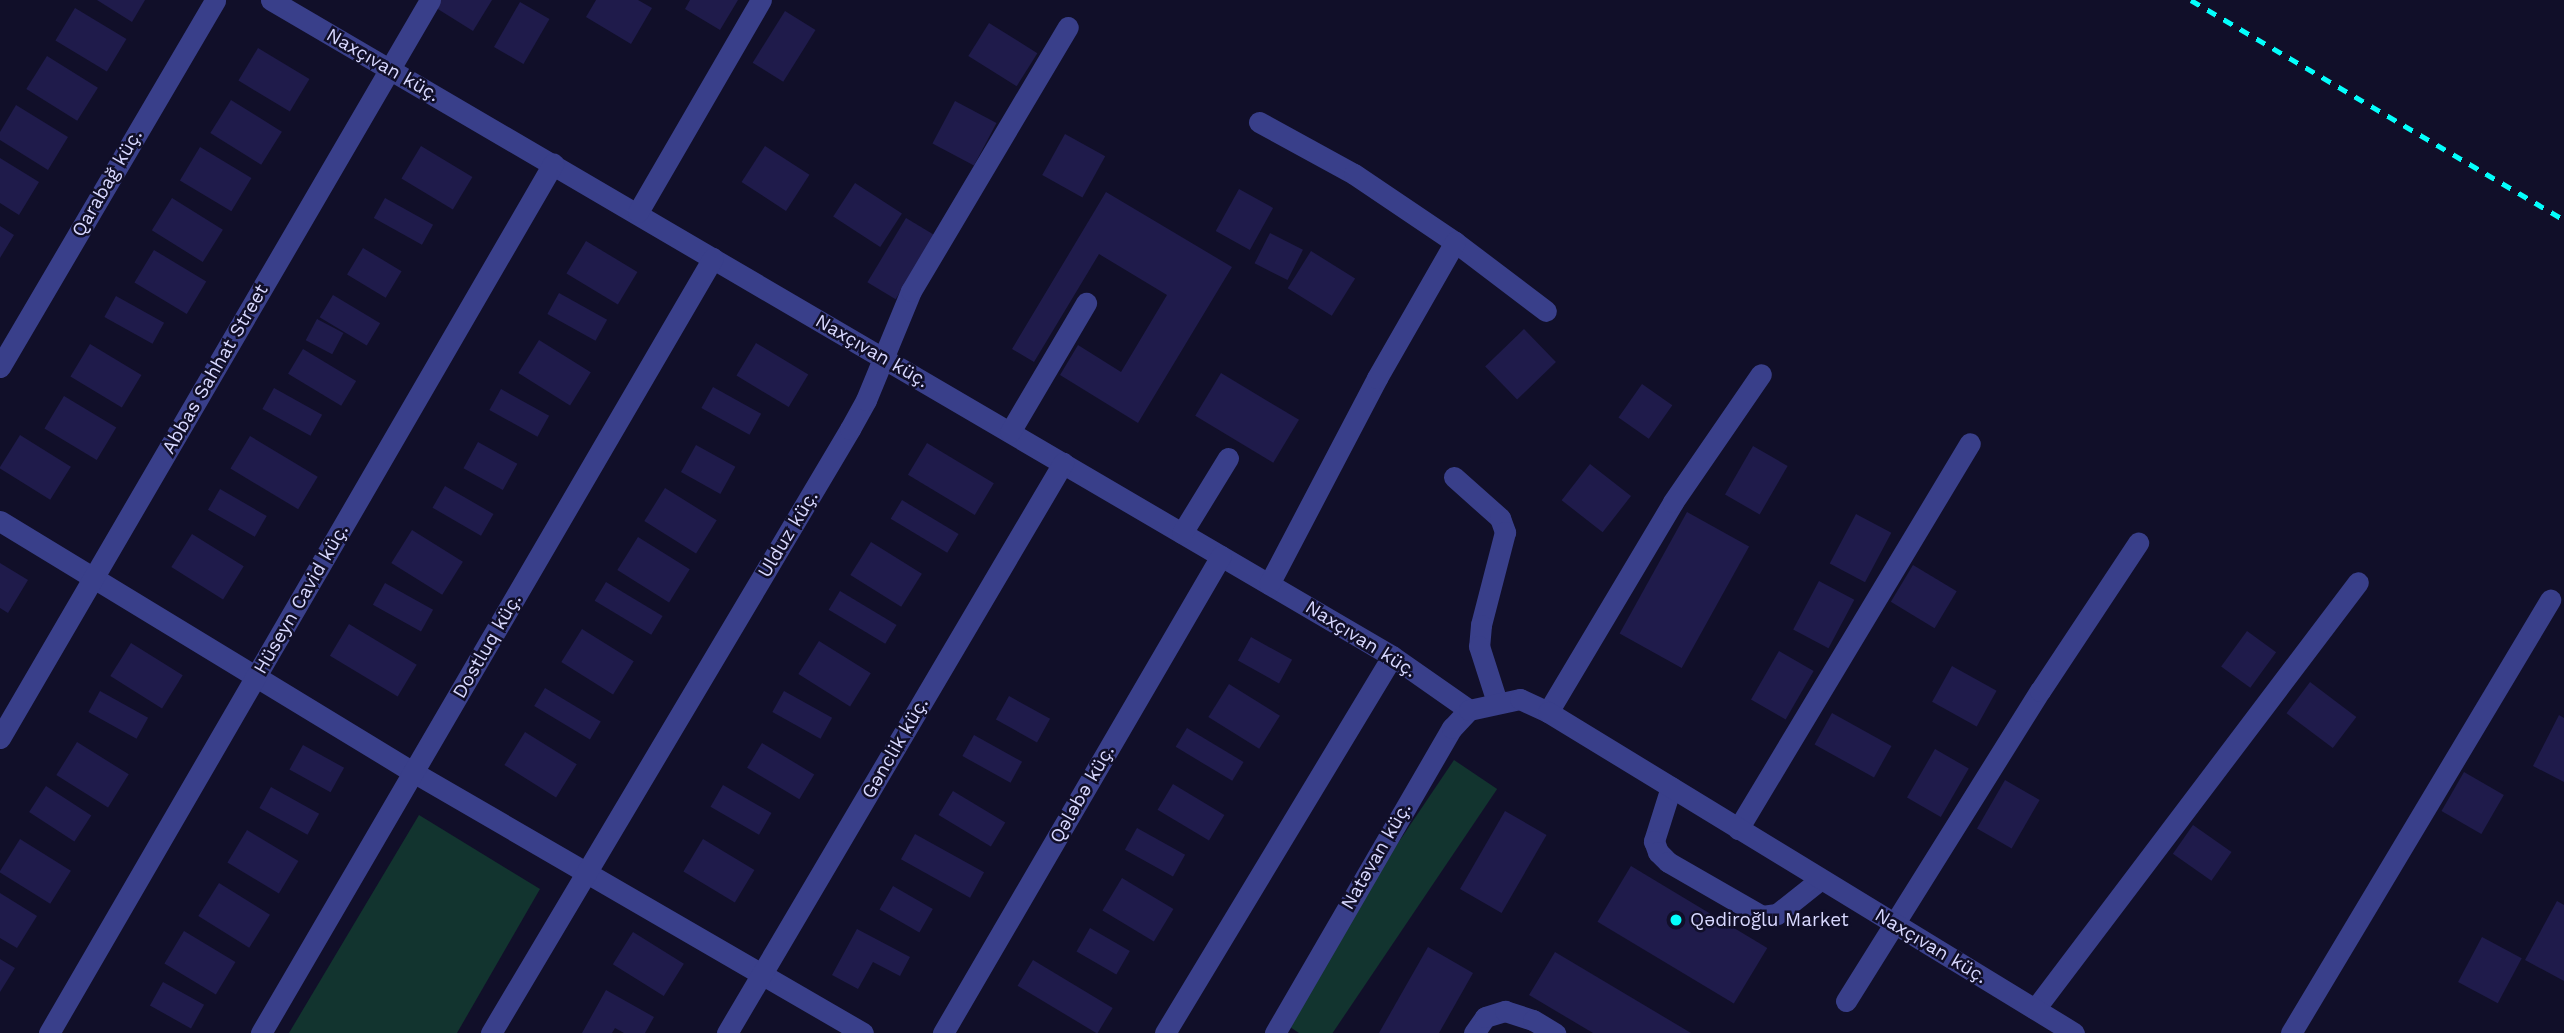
<!DOCTYPE html>
<meta charset="utf-8">
<style>
body{margin:0}
#map{position:relative;width:2564px;height:1033px;overflow:hidden;background:#110f29;font-family:"Work Sans",sans-serif}
div>[style]{position:absolute}
.green>*{inset:0;background:#12342f;transform-origin:0 0}
.building>*{inset:0;background:#1f1b4b;transform-origin:0 0}
.minor>*{height:21px;margin:-10.5px;padding:0 10.5px;transform-origin:10.5px;border-radius:10.5px;background:#393f8a}
.rail>*{height:5px;margin-top:-2.5px;transform-origin:0;background:repeating-linear-gradient(90deg,#04fffc 0 10px,transparent 0 19px)}
.dots>*{width:19px;height:19px;translate:-50% -50%;box-sizing:border-box;border:4px solid #110f29;border-radius:50%}
span{translate:-50% -50%;white-space:nowrap;text-align:center;line-height:1.15;-webkit-text-stroke:5px #110f29;paint-order:stroke}
.street-label{font-size:19px;color:#d8d8ff}
.poi-label{font-size:19px;color:#d8d8ff}
.left{translate:0 -50%;text-align:left}
</style>
<div id="map">
<div class="green">
<i style="left:1454px;top:760px;width:52px;height:313px;rotate:34deg"></i>
<i style="clip-path:polygon(419px 815px,540px 889px,457px 1033px,289px 1033px)"></i>
</div>
<div class="building">
<i style="clip-path:polygon(97px 0,145px 0,132px 22px)"></i>
<i style="clip-path:polygon(437px 0,492px 0,473px 31px,433px 6px)"></i>
<i style="clip-path:polygon(596px 0,638px 0,652px 8px,631px 44px,586px 17px)"></i>
<i style="clip-path:polygon(690px 0,738px 0,720px 30px,685px 9px)"></i>
<i style="left:520px;top:2px;width:34px;height:52px;rotate:30deg"></i>
<i style="left:75px;top:8px;width:60px;height:38px;rotate:31deg"></i>
<i style="left:785px;top:11px;width:36px;height:61px;rotate:32deg"></i>
<i style="left:989px;top:23px;width:57px;height:39px;rotate:32deg"></i>
<i style="left:258px;top:48px;width:60px;height:38px;rotate:31deg"></i>
<i style="left:47px;top:56px;width:60px;height:39px;rotate:32deg"></i>
<i style="left:231px;top:100px;width:60px;height:39px;rotate:32deg"></i>
<i style="left:955px;top:101px;width:47px;height:48px;rotate:28deg"></i>
<i style="clip-path:polygon(16px 105px,68px 137px,48px 170px,0 140px,0 132px)"></i>
<i style="left:1065px;top:134px;width:46px;height:47px;rotate:29deg"></i>
<i style="left:421px;top:146px;width:60px;height:38px;rotate:31deg"></i>
<i style="left:765px;top:146px;width:53px;height:43px;rotate:33deg"></i>
<i style="left:200px;top:147px;width:60px;height:39px;rotate:31deg"></i>
<i style="clip-path:polygon(0 158px,39px 182px,19px 215px,0 203px)"></i>
<i style="left:855px;top:183px;width:56px;height:40px;rotate:33deg"></i>
<i style="left:1239px;top:189px;width:39px;height:48px;rotate:29deg"></i>
<i style="clip-path:polygon(1106px 192px,1232px 267px,1138px 423px,1060px 375px,1078px 345px,1121px 372px,1167px 295px,1099px 254px,1034px 362px,1012px 349px)"></i>
<i style="left:172px;top:198px;width:60px;height:38px;rotate:32deg"></i>
<i style="left:385px;top:198px;width:55px;height:23px;rotate:29deg"></i>
<i style="left:906px;top:218px;width:33px;height:75px;rotate:31deg"></i>
<i style="clip-path:polygon(0 226px,14px 235px,0 258px)"></i>
<i style="left:1270px;top:233px;width:37px;height:34px;rotate:27deg"></i>
<i style="left:586px;top:241px;width:60px;height:38px;rotate:31deg"></i>
<i style="left:363px;top:248px;width:45px;height:31px;rotate:31deg"></i>
<i style="left:154px;top:250px;width:61px;height:38px;rotate:31deg"></i>
<i style="left:1311px;top:251px;width:52px;height:44px;rotate:32deg"></i>
<i style="left:559px;top:293px;width:55px;height:24px;rotate:29deg"></i>
<i style="left:333px;top:295px;width:55px;height:26px;rotate:31deg"></i>
<i style="left:116px;top:296px;width:55px;height:24px;rotate:29deg"></i>
<i style="left:317px;top:319px;width:30px;height:24px;rotate:28deg"></i>
<i style="left:1524px;top:329px;width:46px;height:54px;rotate:46deg"></i>
<i style="left:539px;top:340px;width:61px;height:39px;rotate:32deg"></i>
<i style="left:756px;top:343px;width:61px;height:38px;rotate:31deg"></i>
<i style="left:90px;top:344px;width:60px;height:38px;rotate:31deg"></i>
<i style="left:303px;top:349px;width:62px;height:29px;rotate:31deg"></i>
<i style="left:1221px;top:373px;width:91px;height:50px;rotate:31deg"></i>
<i style="left:1642px;top:384px;width:37px;height:41px;rotate:35deg"></i>
<i style="left:713px;top:387px;width:55px;height:24px;rotate:29deg"></i>
<i style="left:274px;top:388px;width:55px;height:24px;rotate:29deg"></i>
<i style="left:501px;top:389px;width:55px;height:24px;rotate:29deg"></i>
<i style="left:64px;top:396px;width:61px;height:38px;rotate:31deg"></i>
<i style="left:20px;top:435px;width:60px;height:39px;rotate:32deg"></i>
<i style="left:250px;top:436px;width:79px;height:38px;rotate:31deg"></i>
<i style="left:478px;top:442px;width:45px;height:30px;rotate:29deg"></i>
<i style="left:927px;top:443px;width:78px;height:37px;rotate:31deg"></i>
<i style="left:696px;top:445px;width:45px;height:31px;rotate:29deg"></i>
<i style="left:1753px;top:446px;width:40px;height:56px;rotate:30deg"></i>
<i style="left:1590px;top:464px;width:52px;height:46px;rotate:38deg"></i>
<i style="left:445px;top:486px;width:56px;height:25px;rotate:30deg"></i>
<i style="left:665px;top:488px;width:61px;height:39px;rotate:32deg"></i>
<i style="left:220px;top:489px;width:54px;height:24px;rotate:30deg"></i>
<i style="left:902px;top:500px;width:66px;height:22px;rotate:31deg"></i>
<i style="left:1687px;top:512px;width:71px;height:139px;rotate:29deg"></i>
<i style="left:1856px;top:514px;width:40px;height:56px;rotate:28deg"></i>
<i style="left:412px;top:530px;width:60px;height:39px;rotate:32deg"></i>
<i style="left:192px;top:534px;width:61px;height:39px;rotate:32deg"></i>
<i style="left:638px;top:537px;width:61px;height:39px;rotate:32deg"></i>
<i style="left:871px;top:542px;width:60px;height:39px;rotate:32deg"></i>
<i style="clip-path:polygon(0 563px,28px 580px,8px 613px,0 608px)"></i>
<i style="left:1913px;top:565px;width:51px;height:43px;rotate:31deg"></i>
<i style="left:1819px;top:581px;width:40px;height:55px;rotate:28deg"></i>
<i style="left:606px;top:582px;width:66px;height:22px;rotate:31deg"></i>
<i style="left:385px;top:583px;width:55px;height:25px;rotate:29deg"></i>
<i style="left:840px;top:591px;width:66px;height:22px;rotate:31deg"></i>
<i style="left:349px;top:624px;width:79px;height:37px;rotate:31deg"></i>
<i style="left:582px;top:629px;width:61px;height:39px;rotate:32deg"></i>
<i style="left:2247px;top:631px;width:36px;height:44px;rotate:36deg"></i>
<i style="left:1251px;top:637px;width:47px;height:27px;rotate:29deg"></i>
<i style="left:819px;top:641px;width:61px;height:39px;rotate:32deg"></i>
<i style="left:131px;top:643px;width:61px;height:39px;rotate:32deg"></i>
<i style="left:1779px;top:651px;width:40px;height:56px;rotate:30deg"></i>
<i style="left:1952px;top:666px;width:51px;height:41px;rotate:29deg"></i>
<i style="left:2310px;top:682px;width:58px;height:39px;rotate:37deg"></i>
<i style="left:1229px;top:684px;width:60px;height:39px;rotate:32deg"></i>
<i style="left:545px;top:688px;width:65px;height:21px;rotate:31deg"></i>
<i style="left:100px;top:691px;width:55px;height:24px;rotate:29deg"></i>
<i style="left:784px;top:691px;width:55px;height:24px;rotate:29deg"></i>
<i style="left:1009px;top:696px;width:47px;height:27px;rotate:29deg"></i>
<i style="left:1832px;top:713px;width:68px;height:36px;rotate:29deg"></i>
<i style="clip-path:polygon(2559px 715px,2564px 718px,2564px 782px,2533px 766px)"></i>
<i style="left:1187px;top:728px;width:66px;height:22px;rotate:31deg"></i>
<i style="left:525px;top:732px;width:61px;height:39px;rotate:32deg"></i>
<i style="left:974px;top:735px;width:55px;height:24px;rotate:29deg"></i>
<i style="left:77px;top:742px;width:61px;height:39px;rotate:32deg"></i>
<i style="left:762px;top:743px;width:61px;height:29px;rotate:31deg"></i>
<i style="left:303px;top:745px;width:47px;height:28px;rotate:29deg"></i>
<i style="left:1935px;top:749px;width:39px;height:56px;rotate:30deg"></i>
<i style="left:2464px;top:772px;width:46px;height:45px;rotate:30deg"></i>
<i style="left:2005px;top:780px;width:40px;height:56px;rotate:30deg"></i>
<i style="left:1173px;top:784px;width:60px;height:30px;rotate:31deg"></i>
<i style="left:723px;top:785px;width:56px;height:25px;rotate:30deg"></i>
<i style="left:46px;top:786px;width:54px;height:31px;rotate:33deg"></i>
<i style="left:271px;top:787px;width:55px;height:24px;rotate:29deg"></i>
<i style="left:953px;top:791px;width:61px;height:28px;rotate:31deg"></i>
<i style="left:1505px;top:811px;width:48px;height:90px;rotate:30deg"></i>
<i style="left:2193px;top:825px;width:47px;height:35px;rotate:35deg"></i>
<i style="left:1137px;top:828px;width:55px;height:25px;rotate:29deg"></i>
<i style="left:247px;top:830px;width:60px;height:38px;rotate:31deg"></i>
<i style="left:915px;top:834px;width:79px;height:29px;rotate:29deg"></i>
<i style="left:20px;top:839px;width:60px;height:39px;rotate:32deg"></i>
<i style="left:703px;top:839px;width:60px;height:38px;rotate:31deg"></i>
<i style="left:1631px;top:866px;width:159px;height:65px;rotate:31deg"></i>
<i style="left:1122px;top:878px;width:60px;height:38px;rotate:31deg"></i>
<i style="left:219px;top:883px;width:60px;height:39px;rotate:32deg"></i>
<i style="left:893px;top:886px;width:46px;height:27px;rotate:30deg"></i>
<i style="clip-path:polygon(0 893px,37px 916px,17px 948px,0 938px)"></i>
<i style="clip-path:polygon(2557px 901px,2564px 905px,2564px 981px,2525px 960px)"></i>
<i style="left:1090px;top:928px;width:46px;height:27px;rotate:30deg"></i>
<i style="clip-path:polygon(857px 929px,910px 957px,900px 976px,873px 962px,858px 989px,832px 975px)"></i>
<i style="left:184px;top:931px;width:60px;height:38px;rotate:31deg"></i>
<i style="left:633px;top:932px;width:60px;height:38px;rotate:32deg"></i>
<i style="left:2482px;top:937px;width:45px;height:51px;rotate:28deg"></i>
<i style="clip-path:polygon(1428px 947px,1473px 973px,1439px 1033px,1379px 1033px)"></i>
<i style="clip-path:polygon(1555px 952px,1691px 1033px,1593px 1033px,1529px 995px)"></i>
<i style="clip-path:polygon(0 959px,15px 968px,0 992px)"></i>
<i style="left:1033px;top:960px;width:93px;height:30px;rotate:31deg"></i>
<i style="left:163px;top:982px;width:47px;height:27px;rotate:29deg"></i>
<i style="clip-path:polygon(606px 990px,654px 1017px,645px 1033px,624px 1033px,615px 1028px,612px 1033px,582px 1033px)"></i>
</div>
<div class="minor">
<i style="left:271px;top:0;width:1299px;rotate:30.34deg"></i>
<i style="left:1392px;top:656px;width:94px;rotate:35deg"></i>
<i style="left:1259px;top:122px;width:108px;rotate:28.7deg"></i>
<i style="left:1354px;top:174px;width:122px;rotate:34deg"></i>
<i style="left:1455px;top:242px;width:114px;rotate:37.2deg"></i>
<i style="left:638px;top:212px;width:245px;rotate:-59.9deg"></i>
<i style="left:0;top:367px;width:425px;rotate:-59.6deg"></i>
<i style="left:1010px;top:432px;width:150px;rotate:-59.5deg"></i>
<i style="left:1454px;top:477px;width:62px;rotate:41.7deg"></i>
<i style="left:1500px;top:518px;width:15px;rotate:70deg"></i>
<i style="left:1505px;top:532px;width:96px;rotate:104.5deg"></i>
<i style="left:1481px;top:625px;width:21px;rotate:95deg"></i>
<i style="left:1479px;top:646px;width:59px;rotate:72.2deg"></i>
<i style="left:0;top:521px;width:483px;rotate:31.3deg"></i>
<i style="left:413px;top:772px;width:520px;rotate:30.11deg"></i>
<i style="left:1182px;top:533px;width:88px;rotate:-58.5deg"></i>
<i style="left:1269px;top:584px;width:233px;rotate:-62.3deg"></i>
<i style="left:1377px;top:378px;width:157px;rotate:-60.2deg"></i>
<i style="left:1548px;top:712px;width:244px;rotate:-59.2deg"></i>
<i style="left:1673px;top:502px;width:155px;rotate:-55.5deg"></i>
<i style="left:0;top:738px;width:854px;rotate:-59.77deg"></i>
<i style="left:1671px;top:787px;width:57px;rotate:107.5deg"></i>
<i style="left:1654px;top:841px;width:12px;rotate:70deg"></i>
<i style="left:1658px;top:852px;width:14px;rotate:45deg"></i>
<i style="left:1668px;top:862px;width:108px;rotate:29.9deg"></i>
<i style="left:1762px;top:916px;width:15px;rotate:-8deg"></i>
<i style="left:1777px;top:914px;width:56px;rotate:-38.5deg"></i>
<i style="left:1738px;top:829px;width:450px;rotate:-59deg"></i>
<i style="left:1846px;top:1001px;width:366px;rotate:-58deg"></i>
<i style="left:2040px;top:691px;width:178px;rotate:-56.5deg"></i>
<i style="left:2035px;top:1009px;width:535px;rotate:-52.89deg"></i>
<i style="left:49px;top:1033px;width:1005px;rotate:-59.89deg"></i>
<i style="left:261px;top:1033px;width:897px;rotate:-59.75deg"></i>
<i style="left:491px;top:1033px;width:703px;rotate:-59.27deg"></i>
<i style="left:850px;top:429px;width:33px;rotate:-61deg"></i>
<i style="left:866px;top:400px;width:118px;rotate:-67.6deg"></i>
<i style="left:911px;top:291px;width:307px;rotate:-59.3deg"></i>
<i style="left:727px;top:1033px;width:662px;rotate:-59.48deg"></i>
<i style="left:943px;top:1033px;width:552px;rotate:-59.77deg"></i>
<i style="left:1165px;top:1033px;width:440px;rotate:-58.9deg"></i>
<i style="left:1275px;top:1033px;width:353px;rotate:-59.9deg"></i>
<i style="left:1452px;top:728px;width:25px;rotate:-47deg"></i>
<i style="left:1469px;top:710px;width:52px;rotate:-12.2deg"></i>
<i style="left:1520px;top:699px;width:31px;rotate:25deg"></i>
<i style="left:1548px;top:712px;width:616px;rotate:31.39deg"></i>
<i style="left:1474px;top:1033px;width:19px;rotate:-55deg"></i>
<i style="left:1485px;top:1017px;width:21px;rotate:-17deg"></i>
<i style="left:1505px;top:1011px;width:29px;rotate:18deg"></i>
<i style="left:1533px;top:1020px;width:26px;rotate:31deg"></i>
<i style="left:2291px;top:1033px;width:505px;rotate:-59.11deg"></i>
</div>
<div class="rail">
<i style="left:2191px;top:0;width:433px;rotate:30.5deg"></i>
</div>
<div class="dots">
<i style="left:1676px;top:920px;background:#04fffc"></i>
</div>
<div class="street-label">
<span style="left:383px;top:65px;rotate:30deg">Naxçıvan küç.</span>
<span style="left:107px;top:183px;rotate:-60deg">Qarabağ küç.</span>
<span style="left:872px;top:351px;rotate:30deg">Naxçıvan küç.</span>
<span style="left:215px;top:369px;rotate:-60deg">Abbas Sahhat Street</span>
<span style="left:788px;top:534px;rotate:-59deg">Ulduz küç.</span>
<span style="left:301px;top:599px;rotate:-60deg">Hüseyn Cavid küç.</span>
<span style="left:1361px;top:639px;rotate:32deg">Naxçıvan küç.</span>
<span style="left:487px;top:646px;rotate:-60deg">Dostluq küç.</span>
<span style="left:895px;top:748px;rotate:-60deg">Gənclik küç.</span>
<span style="left:1082px;top:794px;rotate:-60deg">Qələbə küç.</span>
<span style="left:1376px;top:856px;rotate:-60deg">Natəvan küç.</span>
<span style="left:1931px;top:946px;rotate:31deg">Naxçıvan küç.</span>
</div>
<div class="poi-label">
<span class="left" style="left:1690px;top:920px">Qədiroğlu Market</span>
</div>
</div>
